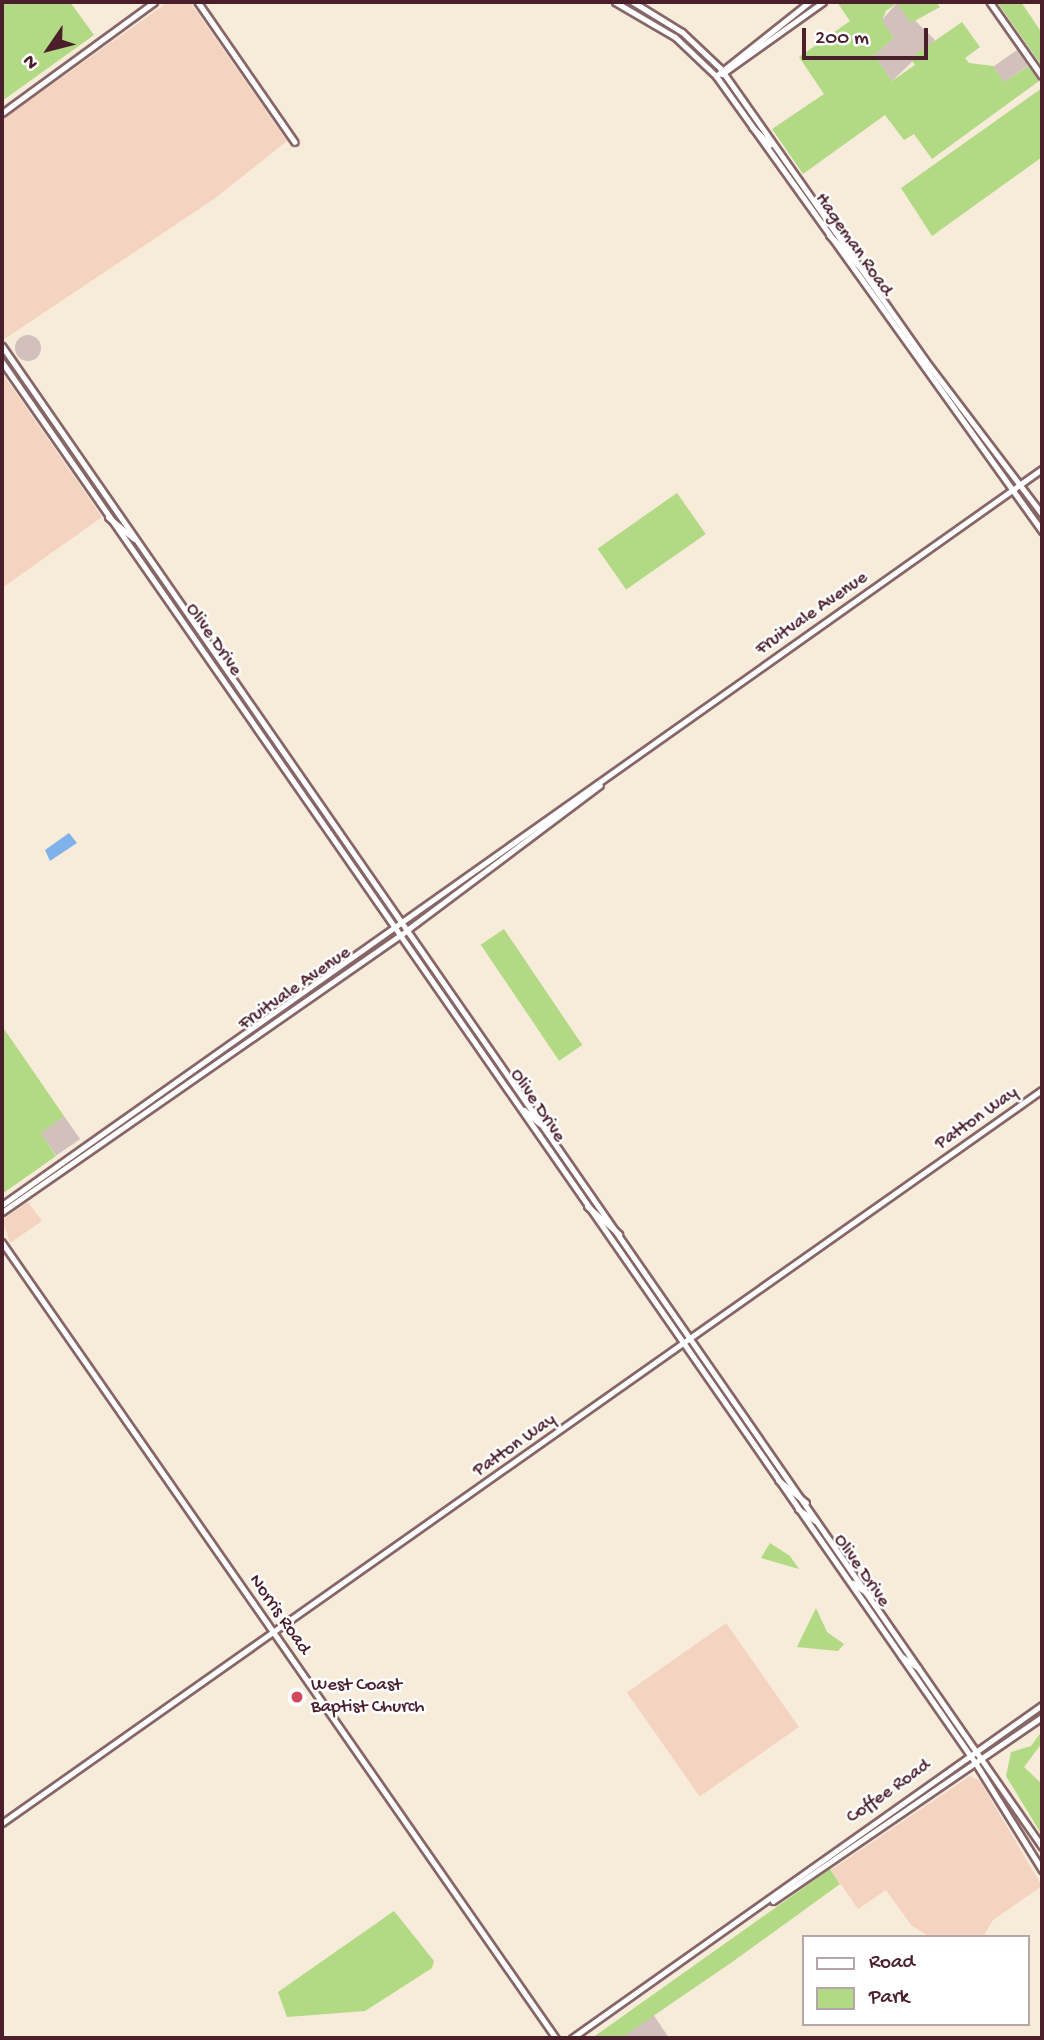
<!DOCTYPE html>
<style>
body{margin:0}
#map{position:relative;width:1044px;height:2040px;overflow:hidden;background:#f7ebda;font-family:"Gochi Hand",sans-serif}
div>[style]{position:absolute}
.built>*{inset:0;background:#f5d3c1;transform-origin:0 0}
.industrial>*{inset:0;background:#d1c0bc;transform-origin:0 0}
.round{border-radius:50%}
.green>*{inset:0;background:#b2d983;transform-origin:0 0}
.water>*{inset:0;background:#7fb1eb}
.roads{filter:drop-shadow(2px 0 #876668) drop-shadow(-2px 0 #876668) drop-shadow(0 2px #876668) drop-shadow(0 -2px #876668)}
.tertiary>*{height:4.5px;margin:-2.25px;padding:0 2.25px;transform-origin:2.25px;border-radius:2.25px;background:#fff}
.secondary>*{height:5px;margin:-2.5px;padding:0 2.5px;transform-origin:2.5px;border-radius:2.5px;background:#fff}
.dots>*{width:19px;height:19px;translate:-50% -50%;box-sizing:border-box;border:4px solid #fff;border-radius:50%}
span{translate:-50% -50%;white-space:nowrap;text-align:center;line-height:1.15;-webkit-text-stroke:5px #fff;paint-order:stroke}
.street-label{font-size:19px;color:#4a1f2b}
.poi-label{font-size:19px;color:#4a1f2b}
.left{translate:0 -50%;text-align:left}
.frame{position:absolute;inset:0;border:4px solid #4a1f2b;pointer-events:none}
.legend{position:absolute;left:802px;top:1935px;width:228px;height:91px;box-sizing:border-box;background:#fff;border:2px solid #b7a5aa;margin:0;padding:9px 12px;list-style:none;font-size:21px;color:#4a1f2b}
.legend li{display:flex;align-items:center;gap:14px;height:35px}
.legend b{width:35px;border:2px solid #b7a5aa}
.north{position:absolute;left:14px;top:14px;width:70px;height:70px;-webkit-text-stroke:5px #fff;paint-order:stroke;rotate:235deg;font-size:19px;font-weight:700;line-height:28px;text-align:center;color:#4a1f2b}
.north::after{content:'';display:block;margin:auto;width:24px;height:32px;background:#4a1f2b;clip-path:polygon(50% 0,100% 100%,50% 72%,0 100%)}
.scale{position:absolute;left:802px;top:28px;width:126px;height:32px;box-sizing:border-box;border:4px solid #4a1f2b;border-top:0;padding-left:9px;font-size:21px;line-height:24px;white-space:nowrap;color:#4a1f2b;-webkit-text-stroke:5px #fff;paint-order:stroke}
</style>
<div id="map">
<div class="built">
<i style="clip-path:polygon(168px 2px,190px 2px,287px 141px,214px 199px,3px 340px,2px 120px)"></i>
<i style="clip-path:polygon(2px 373px,102px 517px,2px 588px)"></i>
<i style="clip-path:polygon(28px 1202px,42px 1221px,10px 1243px,2px 1220px)"></i>
<i style="left:726px;top:1623px;width:127px;height:121px;rotate:55deg"></i>
<i style="clip-path:polygon(970px 1776px,980px 1781px,1042px 1886px,993px 1920px,983px 1937px,930px 1937px,911px 1925px,886px 1890px,858px 1909px,831px 1870px)"></i>
</div>
<div class="industrial">
<i style="clip-path:polygon(897px 3px,935px 40px,892px 81px,874px 55px,894px 38px,881px 21px)"></i>
<i style="left:1017px;top:50px;width:19px;height:29px;rotate:55deg"></i>
<i class="round" style="left:15px;top:335px;width:26px;height:26px"></i>
<i style="left:64px;top:1116px;width:28px;height:29px;rotate:55deg"></i>
<i style="clip-path:polygon(653px 2014px,669px 2038px,620px 2038px)"></i>
</div>
<div class="green">
<i style="clip-path:polygon(2px 2px,70px 2px,94px 35px,2px 101px)"></i>
<i style="clip-path:polygon(837px 2px,936px 2px,940px 7px,911px 23px,897px 3px,886px 11px,882px 21px,894px 38px,874px 55px,892px 81px,915px 65px,910px 58px,962px 22px,980px 47px,965px 58px,969px 63px,993px 66px,1004px 82px,1028px 66px,1039px 81px,932px 159px,914px 134px,904px 140px,885px 115px,803px 174px,772px 129px,824px 94px,799px 57px,850px 21px)"></i>
<i style="clip-path:polygon(997px 2px,1021px 2px,1042px 33px,1042px 66px)"></i>
<i style="clip-path:polygon(1042px 88px,1042px 157px,932px 236px,901px 188px)"></i>
<i style="left:677px;top:493px;width:50px;height:97px;rotate:55deg"></i>
<i style="left:504px;top:929px;width:140px;height:28px;rotate:56deg"></i>
<i style="clip-path:polygon(2px 1026px,64px 1116px,41px 1133px,56px 1156px,2px 1194px)"></i>
<i style="clip-path:polygon(770px 1543px,790px 1556px,799px 1569px,761px 1558px)"></i>
<i style="clip-path:polygon(816px 1608px,827px 1632px,844px 1644px,838px 1651px,797px 1647px)"></i>
<i style="clip-path:polygon(1042px 1731px,1042px 1743px,1024px 1767px,1042px 1784px,1042px 1835px,1006px 1776px,1011px 1752px,1031px 1746px)"></i>
<i style="clip-path:polygon(830px 1869px,840px 1884px,735px 1960px,621px 2038px,592px 2038px)"></i>
<i style="clip-path:polygon(394px 1911px,434px 1961px,432px 1968px,365px 2011px,287px 2017px,278px 1992px)"></i>
</div>
<div class="water">
<i style="clip-path:polygon(69px 833px,77px 843px,50px 861px,45px 850px)"></i>
</div>
<div class="roads">
<div class="tertiary">
<i style="left:198px;top:2px;width:170px;rotate:55.3deg"></i>
<i style="left:990px;top:2px;width:90px;rotate:54.9deg"></i>
<i style="left:2px;top:1242px;width:970px;rotate:55.16deg"></i>
<i style="left:2px;top:1823px;width:1272px;rotate:-35.18deg"></i>
</div>
<div class="secondary">
<i style="left:615px;top:2px;width:69px;rotate:30.3deg"></i>
<i style="left:675px;top:37px;width:57px;rotate:43.6deg"></i>
<i style="left:716px;top:76px;width:560px;rotate:54.38deg"></i>
<i style="left:633px;top:2px;width:57px;rotate:31.5deg"></i>
<i style="left:682px;top:32px;width:52px;rotate:43.5deg"></i>
<i style="left:720px;top:68px;width:357px;rotate:54.9deg"></i>
<i style="left:925px;top:360px;width:193px;rotate:52.8deg"></i>
<i style="left:722px;top:74px;width:124px;rotate:-35.5deg"></i>
<i style="left:716px;top:76px;width:119px;rotate:-38.5deg"></i>
<i style="left:2px;top:113px;width:188px;rotate:-36.1deg"></i>
<i style="left:752px;top:127px;width:25px;rotate:45deg"></i>
<i style="left:829px;top:235px;width:45px;rotate:45.9deg"></i>
<i style="left:2px;top:346px;width:1826px;rotate:55.28deg"></i>
<i style="left:2px;top:362px;width:1707px;rotate:55.21deg"></i>
<i style="left:976px;top:1764px;width:125px;rotate:58.1deg"></i>
<i style="left:108px;top:517px;width:34px;rotate:40deg"></i>
<i style="left:524px;top:1110px;width:21px;rotate:41deg"></i>
<i style="left:2px;top:1205px;width:1274px;rotate:-35.29deg"></i>
<i style="left:587px;top:1206px;width:43px;rotate:41.2deg"></i>
<i style="left:2px;top:1212px;width:494px;rotate:-34.8deg"></i>
<i style="left:407px;top:930px;width:241px;rotate:-36.9deg"></i>
<i style="left:778px;top:1480px;width:36px;rotate:39deg"></i>
<i style="left:798px;top:1509px;width:21px;rotate:35deg"></i>
<i style="left:853px;top:1583px;width:22px;rotate:36deg"></i>
<i style="left:901px;top:1656px;width:21px;rotate:35deg"></i>
<i style="left:773px;top:1901px;width:326px;rotate:-34.4deg"></i>
<i style="left:572px;top:2038px;width:576px;rotate:-35.32deg"></i>
</div>
</div>
<div class="dots">
<i style="left:297px;top:1697px;background:#d1495b"></i>
</div>
<div class="street-label">
<span style="left:853px;top:245px;rotate:55deg">Hageman Road</span>
<span style="left:812px;top:614px;rotate:-35deg">Fruitvale Avenue</span>
<span style="left:213px;top:640px;rotate:55deg">Olive Drive</span>
<span style="left:295px;top:989px;rotate:-35deg">Fruitvale Avenue</span>
<span style="left:537px;top:1106px;rotate:56deg">Olive Drive</span>
<span style="left:977px;top:1119px;rotate:-35deg">Patton Way</span>
<span style="left:515px;top:1446px;rotate:-35deg">Patton Way</span>
<span style="left:861px;top:1571px;rotate:55deg">Olive Drive</span>
<span style="left:279px;top:1615px;rotate:55deg">Norris Road</span>
<span style="left:889px;top:1792px;rotate:-35deg">Coffee Road</span>
</div>
<div class="poi-label">
<span class="left" style="left:311px;top:1697px">West Coast<br>Baptist Church</span>
</div>
<div class="frame"></div>
<ul class="legend">
<li><b style="height:9px;background:#fff"></b>Road</li>
<li><b style="height:19px;background:#b2d983"></b>Park</li>
</ul>
<div class="north">N</div>
<div class="scale">200 m</div>
</div>
